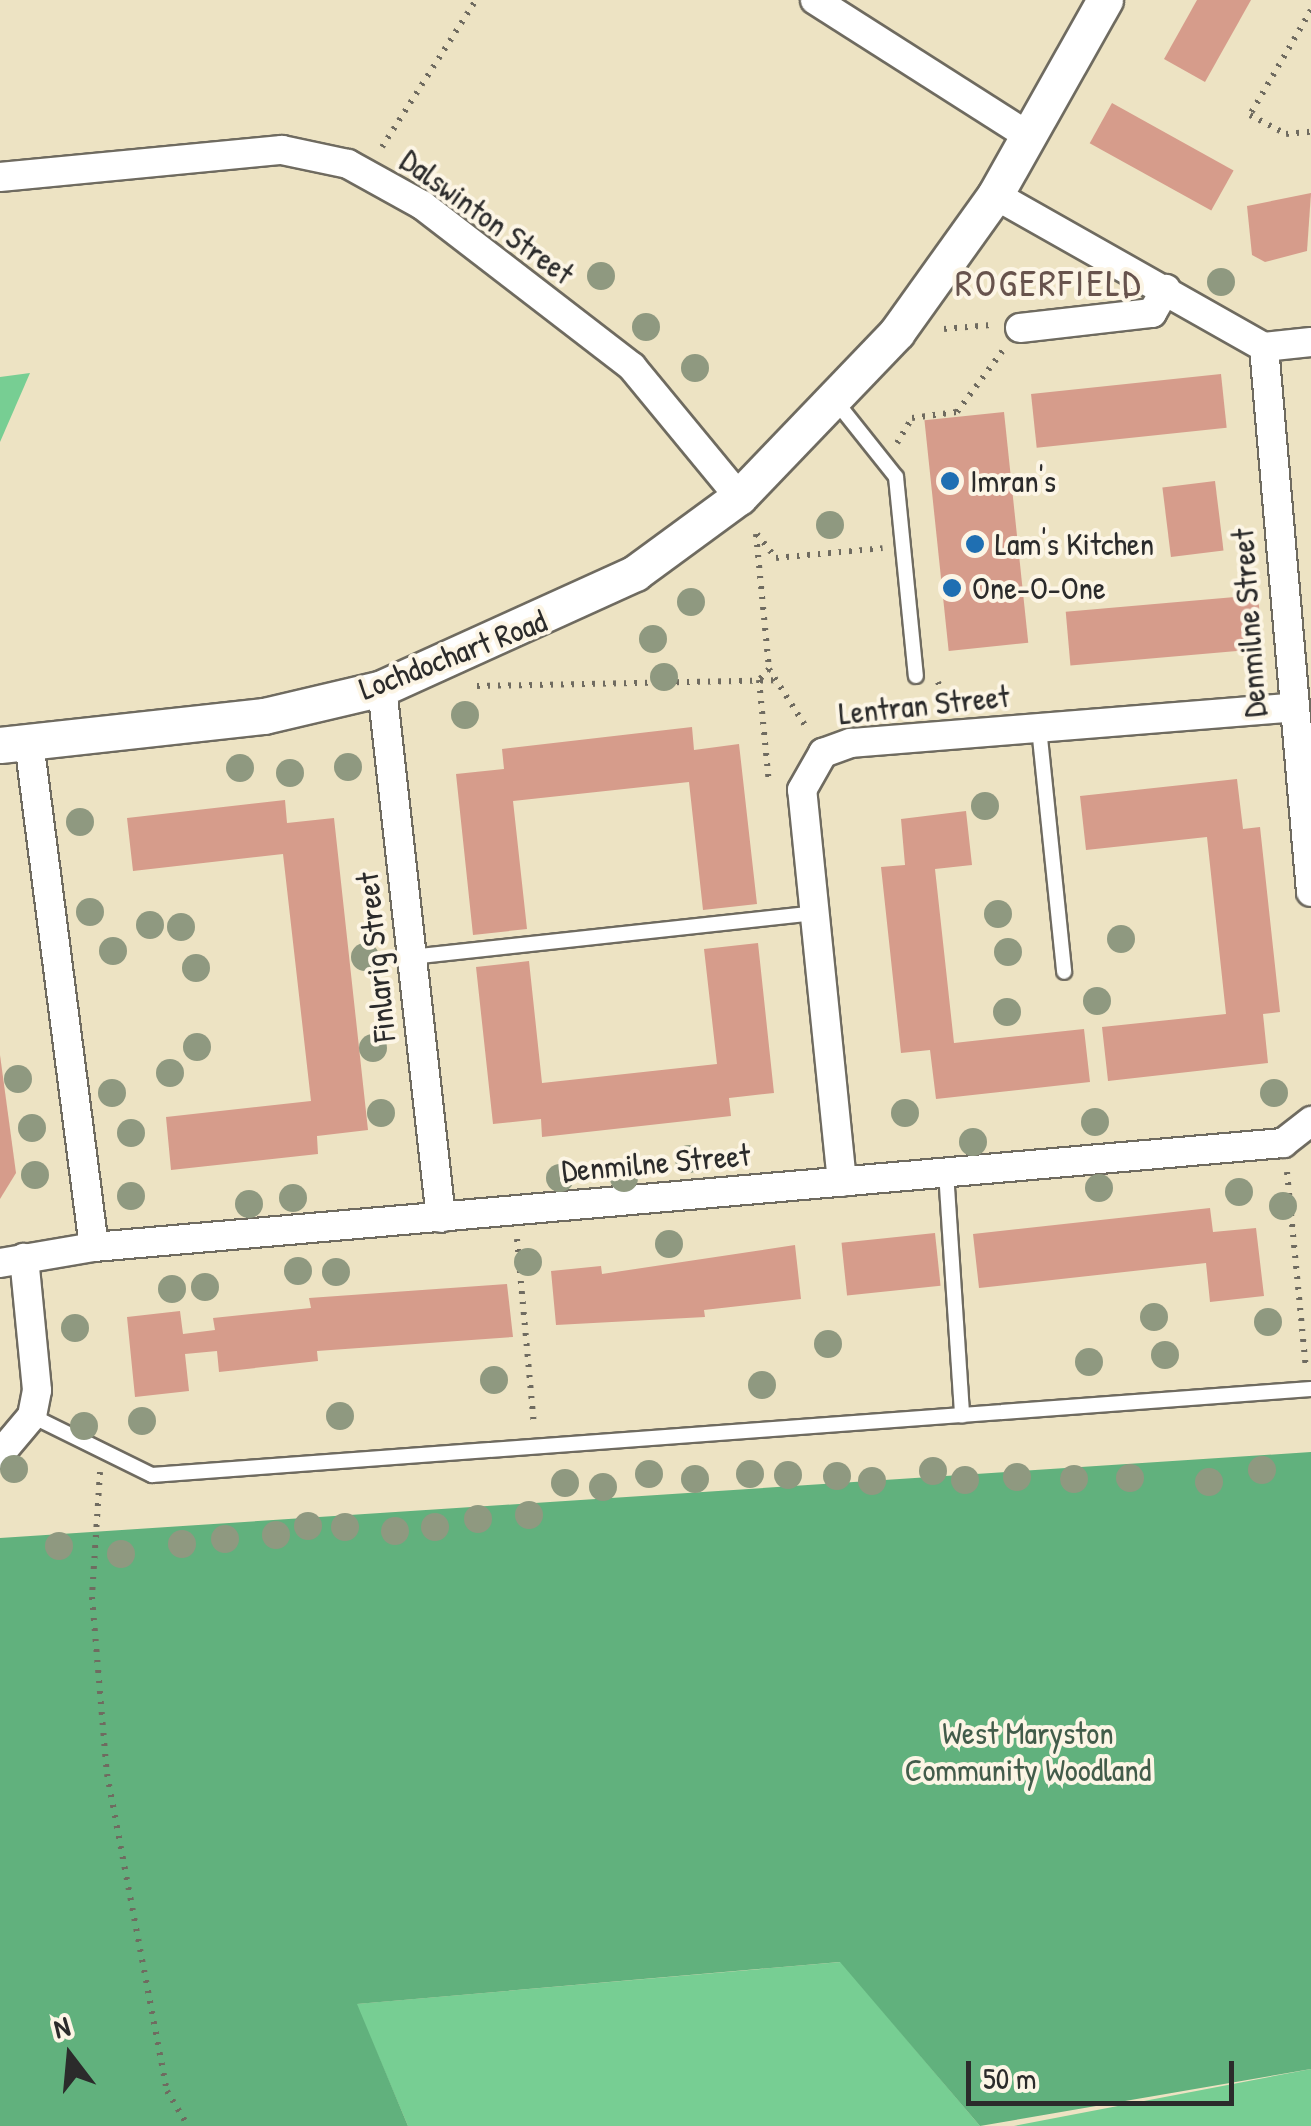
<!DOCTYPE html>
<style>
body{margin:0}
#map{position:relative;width:1311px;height:2126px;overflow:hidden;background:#ede3c3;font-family:"Patrick Hand",sans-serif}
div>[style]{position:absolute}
.green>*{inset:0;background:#77ce93}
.forest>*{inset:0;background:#61b17d}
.building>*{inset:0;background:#d69c8b;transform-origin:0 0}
.path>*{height:6px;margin-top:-3px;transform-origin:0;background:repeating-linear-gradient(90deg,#6f6b60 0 2.5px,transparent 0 10.5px)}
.roads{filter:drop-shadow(2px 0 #6f6b60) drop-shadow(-2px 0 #6f6b60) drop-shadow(0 2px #6f6b60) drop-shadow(0 -2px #6f6b60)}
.service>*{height:14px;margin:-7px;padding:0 7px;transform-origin:7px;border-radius:7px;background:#fff}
.minor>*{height:28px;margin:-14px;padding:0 14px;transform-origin:14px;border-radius:14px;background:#fff}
.tertiary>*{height:35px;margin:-17.5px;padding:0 17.5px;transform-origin:17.5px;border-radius:17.5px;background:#fff}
.trees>*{width:28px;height:28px;margin:-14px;border-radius:50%;background:#8f9980}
.dots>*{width:28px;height:28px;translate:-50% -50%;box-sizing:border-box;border:5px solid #fcf5e5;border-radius:50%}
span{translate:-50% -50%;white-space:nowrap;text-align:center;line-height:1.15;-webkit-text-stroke:8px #fcf5e5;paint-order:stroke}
.street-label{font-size:32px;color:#2b2b2b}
.poi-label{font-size:32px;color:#2b2b2b}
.left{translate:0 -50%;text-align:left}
.park-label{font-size:32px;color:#425c4a}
.quarter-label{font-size:38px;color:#67534d;letter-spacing:2.5px}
.north{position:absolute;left:20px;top:2006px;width:100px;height:100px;-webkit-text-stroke:8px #fcf5e5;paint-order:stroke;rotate:344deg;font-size:28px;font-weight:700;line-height:40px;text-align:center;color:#2b2b2b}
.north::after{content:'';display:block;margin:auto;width:35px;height:45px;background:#2b2b2b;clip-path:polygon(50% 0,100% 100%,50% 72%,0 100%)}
.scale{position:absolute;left:966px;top:2061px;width:268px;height:45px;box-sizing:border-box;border:5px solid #2b2b2b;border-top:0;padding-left:12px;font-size:30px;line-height:35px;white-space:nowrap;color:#2b2b2b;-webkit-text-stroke:8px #fcf5e5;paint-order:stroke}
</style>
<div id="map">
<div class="green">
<i style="clip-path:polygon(30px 373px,0 442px,0 377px)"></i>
<i style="clip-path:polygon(841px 1962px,980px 2126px,408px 2126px,356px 2004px)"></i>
<i style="clip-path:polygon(1311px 2069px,1311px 2126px,1014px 2126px)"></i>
</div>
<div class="forest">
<i style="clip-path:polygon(1311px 1452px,1311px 2069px,980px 2126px,840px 1962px,357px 2004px,408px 2126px,0 2126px,0 1538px)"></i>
</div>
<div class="building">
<i style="clip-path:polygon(1197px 0,1251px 0,1205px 82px,1164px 59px)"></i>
<i style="left:1112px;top:103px;width:139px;height:46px;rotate:29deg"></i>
<i style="clip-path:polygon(1311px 193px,1307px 251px,1265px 262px,1252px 255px,1247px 206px)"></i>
<i style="left:1221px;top:374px;width:54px;height:191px;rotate:84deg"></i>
<i style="left:1004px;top:412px;width:232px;height:80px;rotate:84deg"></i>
<i style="left:1215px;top:481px;width:70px;height:53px;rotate:83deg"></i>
<i style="left:1258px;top:595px;width:54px;height:193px;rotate:85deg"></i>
<i style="clip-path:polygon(692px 727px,694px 750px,739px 744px,757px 904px,703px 910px,689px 782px,513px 801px,527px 929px,473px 935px,456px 774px,504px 769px,502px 749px)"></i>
<i style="clip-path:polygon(1237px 779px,1243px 829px,1260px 827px,1280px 1012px,1263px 1014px,1268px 1063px,1108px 1081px,1102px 1027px,1226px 1014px,1207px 837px,1086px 850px,1080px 796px)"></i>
<i style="clip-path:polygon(285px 800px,287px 823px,334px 818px,368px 1130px,317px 1136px,318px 1154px,171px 1170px,166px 1117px,311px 1101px,283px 854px,133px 871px,127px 818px)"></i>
<i style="clip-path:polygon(966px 811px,972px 865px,935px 869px,954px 1043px,1084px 1029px,1090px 1082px,936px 1099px,930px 1050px,901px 1053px,881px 867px,905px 865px,901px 819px)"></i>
<i style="clip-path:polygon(758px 943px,774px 1093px,729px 1098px,731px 1116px,542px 1137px,541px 1119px,493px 1124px,476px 967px,529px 961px,542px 1083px,717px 1064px,704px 949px)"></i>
<i style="clip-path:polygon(0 1055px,16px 1173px,0 1199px)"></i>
<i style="clip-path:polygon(1210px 1208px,1213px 1232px,1256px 1228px,1264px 1296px,1210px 1302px,1206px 1263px,979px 1288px,973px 1234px)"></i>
<i style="left:935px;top:1233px;width:53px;height:94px;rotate:84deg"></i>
<i style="clip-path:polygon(795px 1245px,801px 1299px,704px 1310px,705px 1317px,556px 1325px,551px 1271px,601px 1266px,602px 1274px)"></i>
<i style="clip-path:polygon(507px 1284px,513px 1337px,317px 1351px,318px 1361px,219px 1372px,217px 1351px,185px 1354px,189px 1391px,135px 1397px,127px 1317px,180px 1311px,183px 1334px,215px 1330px,213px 1318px,311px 1308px,309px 1298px)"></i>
</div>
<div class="path">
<i style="left:1311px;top:10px;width:121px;rotate:120.2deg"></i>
<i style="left:1250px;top:115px;width:41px;rotate:27.8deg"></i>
<i style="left:1286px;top:134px;width:25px;rotate:-5deg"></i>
<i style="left:382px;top:147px;width:174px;rotate:-57.4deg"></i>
<i style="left:944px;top:329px;width:47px;rotate:-4.9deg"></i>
<i style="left:897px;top:443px;width:29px;rotate:-59deg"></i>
<i style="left:912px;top:418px;width:45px;rotate:-7.6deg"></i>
<i style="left:957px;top:412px;width:79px;rotate:-53.3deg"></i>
<i style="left:756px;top:534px;width:136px;rotate:84.5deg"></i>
<i style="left:769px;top:669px;width:72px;rotate:57.4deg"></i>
<i style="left:757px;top:534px;width:31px;rotate:52deg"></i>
<i style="left:776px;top:558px;width:107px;rotate:-5.3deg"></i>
<i style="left:769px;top:669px;width:15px;rotate:132deg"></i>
<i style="left:759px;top:680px;width:103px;rotate:84.5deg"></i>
<i style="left:938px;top:682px;width:24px;rotate:68deg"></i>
<i style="left:477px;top:686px;width:299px;rotate:-1.1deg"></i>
<i style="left:1287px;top:1172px;width:198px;rotate:84.5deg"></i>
<i style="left:517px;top:1239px;width:188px;rotate:84.8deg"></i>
<i style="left:100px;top:1472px;width:125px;rotate:93.7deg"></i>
<i style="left:92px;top:1597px;width:178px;rotate:85.2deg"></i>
<i style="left:107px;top:1774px;width:323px;rotate:79.3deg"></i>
<i style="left:167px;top:2091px;width:41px;rotate:59deg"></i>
</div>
<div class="roads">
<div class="service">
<i style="left:838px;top:404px;width:93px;rotate:51.5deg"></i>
<i style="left:896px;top:477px;width:200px;rotate:84.3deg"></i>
<i style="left:1039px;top:728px;width:245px;rotate:84.1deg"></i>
<i style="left:411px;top:957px;width:406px;rotate:-6.2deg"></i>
<i style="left:946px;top:1172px;width:244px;rotate:86.2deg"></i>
<i style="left:32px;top:1416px;width:134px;rotate:26.2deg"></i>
<i style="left:152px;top:1475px;width:1162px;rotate:-4.24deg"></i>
</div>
<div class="minor">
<i style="left:815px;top:0;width:255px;rotate:32.5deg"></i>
<i style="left:0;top:177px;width:283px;rotate:-5.5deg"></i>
<i style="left:282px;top:150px;width:67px;rotate:12deg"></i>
<i style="left:348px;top:164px;width:85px;rotate:29deg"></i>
<i style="left:422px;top:205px;width:265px;rotate:37.6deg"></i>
<i style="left:632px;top:367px;width:168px;rotate:50.5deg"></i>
<i style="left:995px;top:195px;width:309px;rotate:29.5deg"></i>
<i style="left:1264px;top:347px;width:47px;rotate:-6.1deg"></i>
<i style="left:1020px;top:328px;width:133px;rotate:-6.5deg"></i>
<i style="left:1152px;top:313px;width:28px;rotate:-60deg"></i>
<i style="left:1264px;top:347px;width:547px;rotate:85.07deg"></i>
<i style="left:382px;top:688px;width:533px;rotate:83.65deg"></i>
<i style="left:29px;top:742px;width:509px;rotate:82.67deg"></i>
<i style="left:842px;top:1182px;width:394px;rotate:-95.8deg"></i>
<i style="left:802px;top:790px;width:43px;rotate:-60.4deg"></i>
<i style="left:823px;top:753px;width:30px;rotate:-20deg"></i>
<i style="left:851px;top:743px;width:440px;rotate:-4.6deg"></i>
<i style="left:0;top:1263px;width:95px;rotate:-9.7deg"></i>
<i style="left:94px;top:1247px;width:1194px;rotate:-5deg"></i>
<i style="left:1283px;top:1143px;width:36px;rotate:-38deg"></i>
<i style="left:0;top:1454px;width:50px;rotate:-49.9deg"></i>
<i style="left:32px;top:1416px;width:26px;rotate:-79deg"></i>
<i style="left:37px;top:1390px;width:133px;rotate:-95.6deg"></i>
</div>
<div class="tertiary">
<i style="left:0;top:745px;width:266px;rotate:-6.3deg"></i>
<i style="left:264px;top:716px;width:121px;rotate:-13.3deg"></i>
<i style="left:382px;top:688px;width:278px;rotate:-24.4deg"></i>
<i style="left:635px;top:573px;width:129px;rotate:-36.2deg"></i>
<i style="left:739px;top:497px;width:228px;rotate:-46.2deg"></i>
<i style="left:897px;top:332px;width:168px;rotate:-54.4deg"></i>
<i style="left:995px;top:195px;width:224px;rotate:-60.6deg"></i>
</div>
</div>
<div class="trees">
<i style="left:601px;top:276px"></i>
<i style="left:1221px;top:282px"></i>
<i style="left:646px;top:327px"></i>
<i style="left:695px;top:368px"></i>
<i style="left:830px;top:525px"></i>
<i style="left:691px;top:602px"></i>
<i style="left:653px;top:639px"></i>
<i style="left:664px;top:677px"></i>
<i style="left:465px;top:715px"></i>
<i style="left:348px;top:767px"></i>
<i style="left:240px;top:768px"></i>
<i style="left:290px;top:773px"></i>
<i style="left:985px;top:806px"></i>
<i style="left:80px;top:822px"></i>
<i style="left:90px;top:912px"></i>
<i style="left:998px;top:914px"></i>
<i style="left:150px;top:925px"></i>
<i style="left:181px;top:927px"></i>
<i style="left:1121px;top:939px"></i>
<i style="left:113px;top:951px"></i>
<i style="left:1008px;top:952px"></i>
<i style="left:365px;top:957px"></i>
<i style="left:196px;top:968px"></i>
<i style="left:1097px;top:1001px"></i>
<i style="left:1007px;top:1012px"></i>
<i style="left:197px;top:1047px"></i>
<i style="left:373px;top:1048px"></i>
<i style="left:170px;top:1073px"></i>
<i style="left:18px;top:1079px"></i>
<i style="left:112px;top:1093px"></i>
<i style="left:1274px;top:1093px"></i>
<i style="left:381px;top:1113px"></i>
<i style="left:905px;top:1113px"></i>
<i style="left:1095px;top:1122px"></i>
<i style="left:32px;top:1128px"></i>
<i style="left:131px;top:1133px"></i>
<i style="left:973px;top:1142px"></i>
<i style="left:689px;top:1159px"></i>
<i style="left:35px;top:1175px"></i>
<i style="left:560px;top:1178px"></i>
<i style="left:624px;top:1178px"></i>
<i style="left:1099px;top:1188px"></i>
<i style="left:1239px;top:1192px"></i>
<i style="left:131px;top:1196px"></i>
<i style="left:293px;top:1198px"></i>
<i style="left:249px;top:1204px"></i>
<i style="left:1283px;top:1206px"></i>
<i style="left:669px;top:1244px"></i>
<i style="left:528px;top:1262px"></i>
<i style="left:298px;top:1271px"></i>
<i style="left:336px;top:1272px"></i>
<i style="left:205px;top:1287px"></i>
<i style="left:172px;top:1289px"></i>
<i style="left:1154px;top:1317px"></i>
<i style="left:1268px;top:1322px"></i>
<i style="left:75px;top:1328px"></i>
<i style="left:828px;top:1344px"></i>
<i style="left:1165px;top:1355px"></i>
<i style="left:1089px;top:1362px"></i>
<i style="left:494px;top:1380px"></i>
<i style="left:762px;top:1385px"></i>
<i style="left:340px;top:1416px"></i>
<i style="left:142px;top:1421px"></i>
<i style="left:84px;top:1426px"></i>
<i style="left:14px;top:1469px"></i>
<i style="left:1262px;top:1470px"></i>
<i style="left:933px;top:1471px"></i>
<i style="left:649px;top:1474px"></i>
<i style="left:750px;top:1474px"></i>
<i style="left:788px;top:1475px"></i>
<i style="left:837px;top:1476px"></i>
<i style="left:1017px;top:1477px"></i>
<i style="left:1130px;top:1478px"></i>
<i style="left:695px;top:1479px"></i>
<i style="left:1074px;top:1479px"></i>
<i style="left:965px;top:1480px"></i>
<i style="left:872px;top:1481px"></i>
<i style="left:1209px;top:1482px"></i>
<i style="left:565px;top:1483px"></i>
<i style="left:603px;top:1487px"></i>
<i style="left:529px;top:1515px"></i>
<i style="left:478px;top:1519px"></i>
<i style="left:308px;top:1526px"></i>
<i style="left:345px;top:1527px"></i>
<i style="left:435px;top:1527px"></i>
<i style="left:395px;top:1531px"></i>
<i style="left:276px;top:1535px"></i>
<i style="left:225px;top:1539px"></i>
<i style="left:182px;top:1544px"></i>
<i style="left:59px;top:1546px"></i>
<i style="left:121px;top:1554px"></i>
</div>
<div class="dots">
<i style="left:950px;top:481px;background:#1f6fb2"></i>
<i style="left:975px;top:544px;background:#1f6fb2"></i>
<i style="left:952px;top:588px;background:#1f6fb2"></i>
</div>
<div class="street-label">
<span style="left:487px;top:217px;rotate:36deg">Dalswinton Street</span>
<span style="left:1249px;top:623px;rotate:-94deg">Denmilne Street</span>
<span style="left:453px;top:655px;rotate:-21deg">Lochdochart Road</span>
<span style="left:924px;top:705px;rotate:-6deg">Lentran Street</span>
<span style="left:376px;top:957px;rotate:-96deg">Finlarig Street</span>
<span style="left:656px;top:1163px;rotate:-5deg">Denmilne Street</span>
</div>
<div class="poi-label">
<span class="left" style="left:970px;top:481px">Imran's</span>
<span class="left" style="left:995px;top:544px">Lam's Kitchen</span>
<span class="left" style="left:972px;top:588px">One-O-One</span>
</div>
<div class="park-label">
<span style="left:1028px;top:1752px">West Maryston<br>Community Woodland</span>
</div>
<div class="quarter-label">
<span style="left:1049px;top:283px">ROGERFIELD</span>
</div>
<div class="north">N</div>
<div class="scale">50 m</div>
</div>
